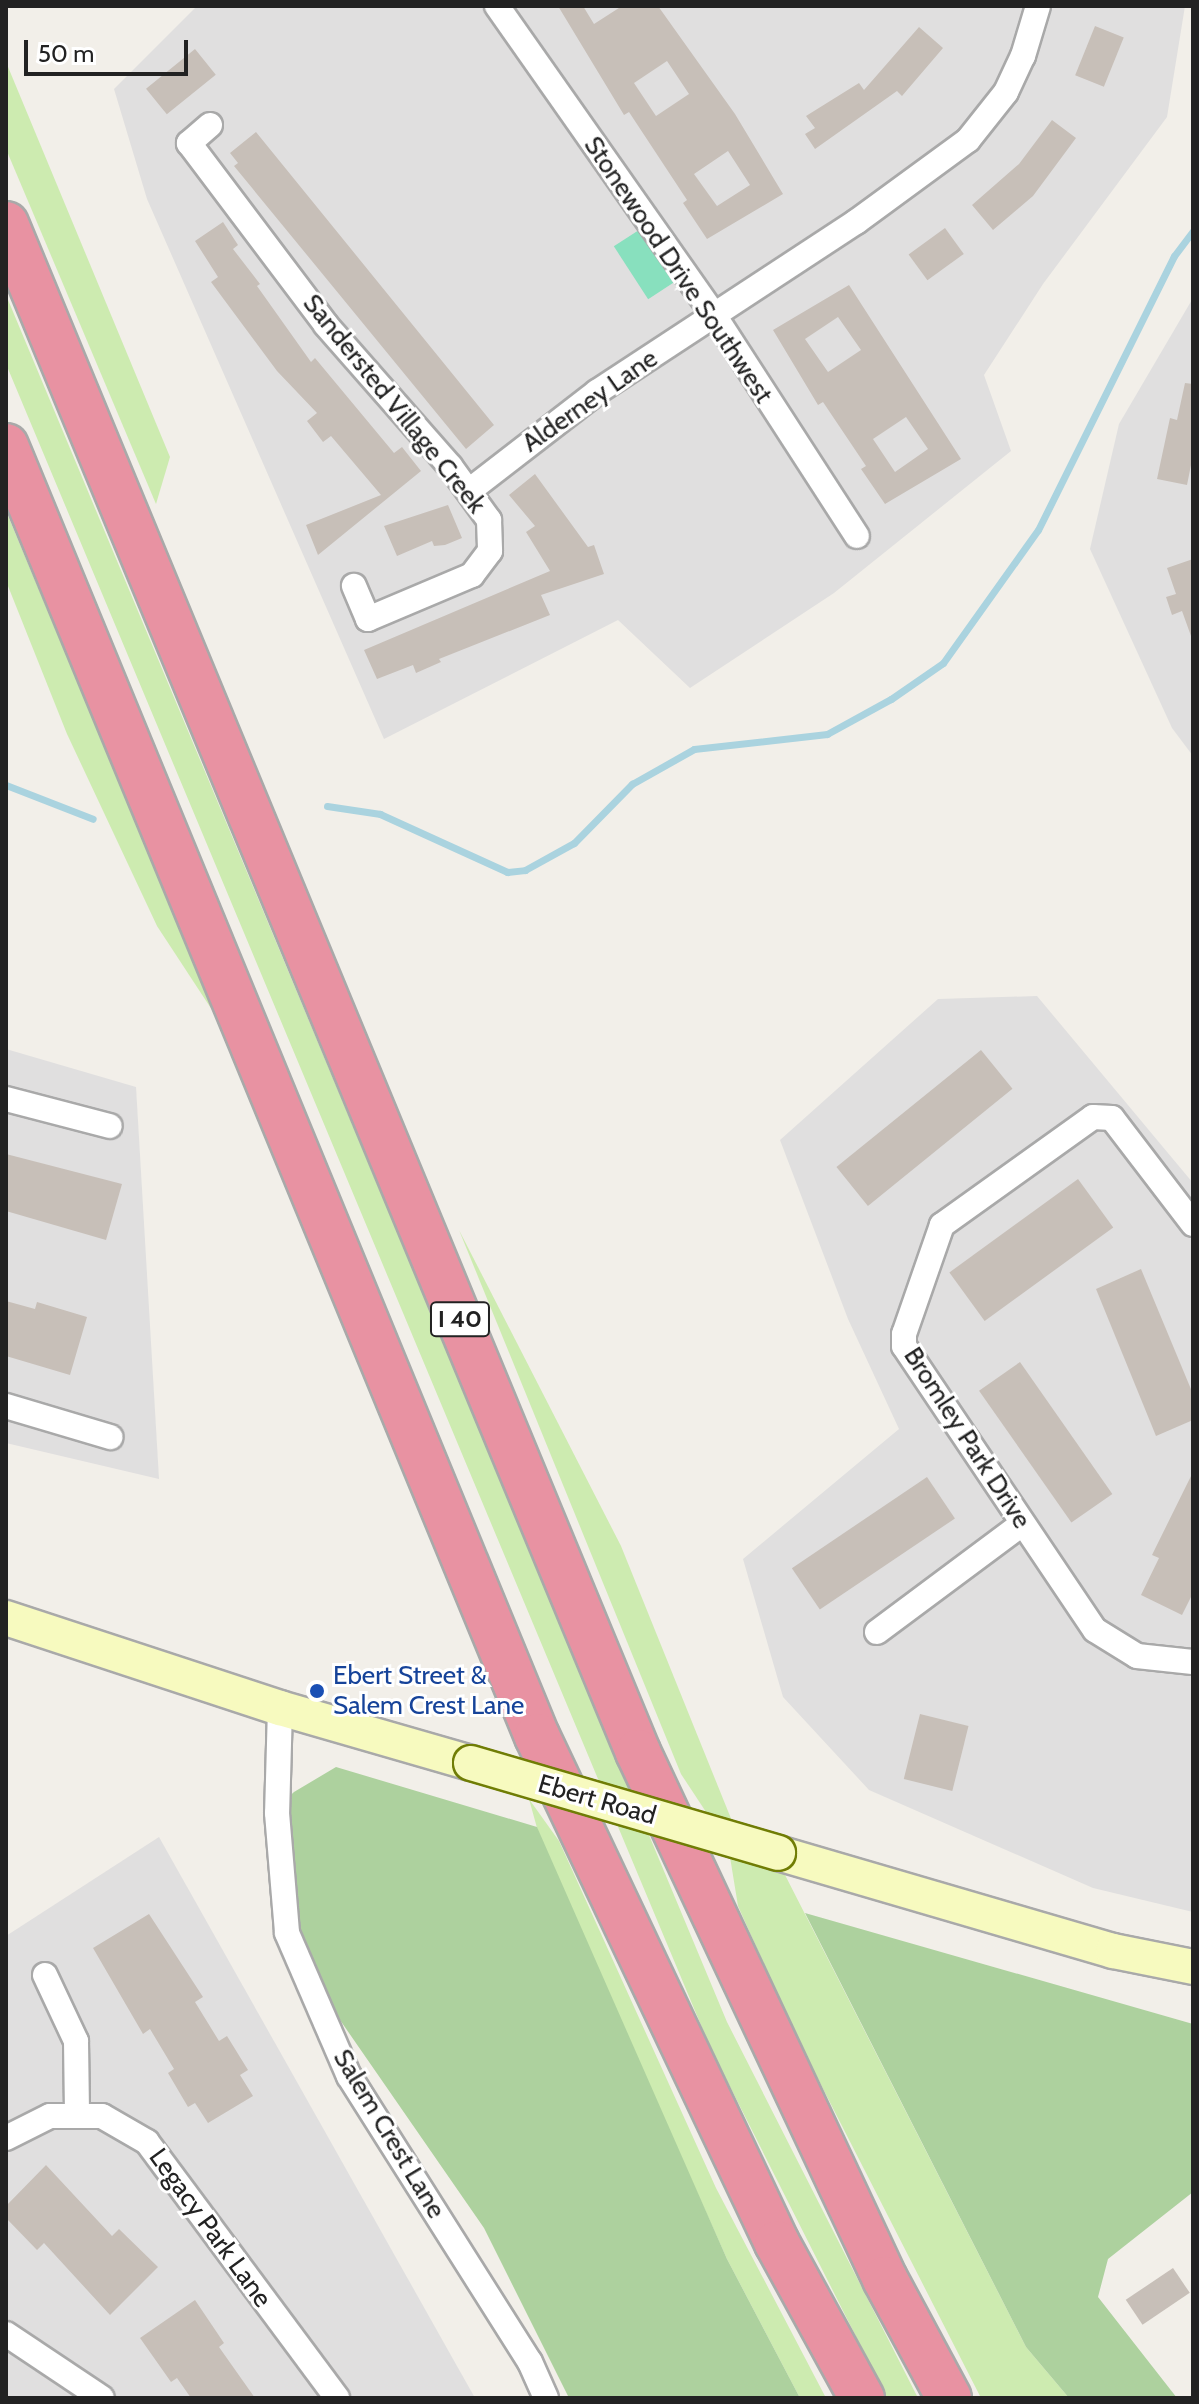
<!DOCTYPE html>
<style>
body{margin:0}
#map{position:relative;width:1199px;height:2404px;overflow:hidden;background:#f2efe9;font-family:Cabin,sans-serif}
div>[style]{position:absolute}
.residential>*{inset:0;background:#e0dfdf}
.grass>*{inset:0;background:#cdebb0}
.forest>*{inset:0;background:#add19e}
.pitch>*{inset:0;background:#88e0be;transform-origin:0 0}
.stream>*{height:7px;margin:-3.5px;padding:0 3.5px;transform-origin:3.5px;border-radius:3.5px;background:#aad3df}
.building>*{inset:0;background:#c7bfb8;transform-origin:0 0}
.roads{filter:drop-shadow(2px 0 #a9a9a9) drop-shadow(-2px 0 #a9a9a9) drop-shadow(0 2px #a9a9a9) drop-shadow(0 -2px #a9a9a9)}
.street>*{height:24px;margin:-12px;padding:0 12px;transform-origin:12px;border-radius:12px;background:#fff}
.secondary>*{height:34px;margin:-17px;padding:0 17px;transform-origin:17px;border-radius:17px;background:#f7fabf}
.highway>*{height:44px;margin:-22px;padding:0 22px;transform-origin:22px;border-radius:22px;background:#e892a2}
.bridges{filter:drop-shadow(2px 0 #707d05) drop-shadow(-2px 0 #707d05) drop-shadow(0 2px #707d05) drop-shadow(0 -2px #707d05)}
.secondary-bridge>*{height:34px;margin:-17px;padding:0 17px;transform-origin:17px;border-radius:17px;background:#f7fabf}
.dots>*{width:22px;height:22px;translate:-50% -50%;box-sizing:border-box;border:4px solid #fff;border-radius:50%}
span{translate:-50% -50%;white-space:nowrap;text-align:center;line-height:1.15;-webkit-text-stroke:6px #fff;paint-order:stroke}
.shield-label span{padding:2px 6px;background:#fff;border:2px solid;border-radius:6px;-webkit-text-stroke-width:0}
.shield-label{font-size:24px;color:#222;font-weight:700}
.street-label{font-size:26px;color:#222}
.transit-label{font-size:26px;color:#164399}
.left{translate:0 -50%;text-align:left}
.frame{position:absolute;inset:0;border:8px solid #222;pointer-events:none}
.scale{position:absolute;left:24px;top:40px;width:164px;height:36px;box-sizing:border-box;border:4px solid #222;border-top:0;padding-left:10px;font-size:24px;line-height:28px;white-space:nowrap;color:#222;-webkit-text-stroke:6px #fff;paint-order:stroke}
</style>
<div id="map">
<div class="residential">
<i style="clip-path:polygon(197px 6px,1185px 6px,1167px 117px,1043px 284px,984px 375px,1011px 451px,834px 593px,690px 688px,618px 620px,384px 739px,147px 199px,114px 89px)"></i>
<i style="clip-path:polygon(1193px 298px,1193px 756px,1172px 728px,1090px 549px,1119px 424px)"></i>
<i style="clip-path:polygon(1037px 996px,1193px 1183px,1193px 1912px,1093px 1888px,869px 1790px,783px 1697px,743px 1559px,899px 1429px,848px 1319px,780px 1140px,938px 999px)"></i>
<i style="clip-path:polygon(6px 1049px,136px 1087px,159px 1479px,6px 1443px)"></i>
<i style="clip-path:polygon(159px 1837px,475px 2398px,6px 2398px,6px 1936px)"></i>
</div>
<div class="grass">
<i style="clip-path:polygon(6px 62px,170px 457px,156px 504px,6px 149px)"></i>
<i style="clip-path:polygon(6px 295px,727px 2022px,918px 2398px,887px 2398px,711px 2049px,6px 364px)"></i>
<i style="clip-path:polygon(6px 511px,200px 974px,216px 1016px,157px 926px,67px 734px,6px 581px)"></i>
<i style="clip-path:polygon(459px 1230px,621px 1546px,732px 1821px,708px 1815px,681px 1774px)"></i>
<i style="clip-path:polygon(529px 1799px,559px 1841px,716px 2188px,826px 2398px,800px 2398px,727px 2259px,542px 1846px)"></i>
<i style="clip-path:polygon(730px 1857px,783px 1871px,1026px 2347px,1069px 2398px,981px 2398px,794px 2032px,738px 1906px)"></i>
</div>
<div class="forest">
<i style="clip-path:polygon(336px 1767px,537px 1827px,727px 2259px,800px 2398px,569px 2398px,484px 2228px,322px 1994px,274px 1888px,266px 1818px,294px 1792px)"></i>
<i style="clip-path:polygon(805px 1913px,1193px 2024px,1193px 2192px,1108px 2259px,1098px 2297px,1177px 2398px,1069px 2398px,1026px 2347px)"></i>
</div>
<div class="pitch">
<i style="left:639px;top:230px;width:63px;height:30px;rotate:57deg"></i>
</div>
<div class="stream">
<i style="left:6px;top:785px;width:93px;rotate:21.3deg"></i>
<i style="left:327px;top:806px;width:54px;rotate:8.6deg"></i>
<i style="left:380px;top:814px;width:140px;rotate:24.5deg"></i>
<i style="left:507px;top:872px;width:18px;rotate:-6deg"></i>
<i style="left:525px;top:870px;width:56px;rotate:-28.9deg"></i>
<i style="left:574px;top:843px;width:83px;rotate:-45.5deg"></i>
<i style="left:632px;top:784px;width:71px;rotate:-29.4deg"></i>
<i style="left:694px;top:749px;width:134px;rotate:-6.4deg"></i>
<i style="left:827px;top:734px;width:73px;rotate:-28.7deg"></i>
<i style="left:891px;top:699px;width:63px;rotate:-34.7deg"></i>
<i style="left:943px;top:663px;width:163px;rotate:-54.5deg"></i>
<i style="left:1038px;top:530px;width:306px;rotate:-63.6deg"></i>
<i style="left:1174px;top:256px;width:31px;rotate:-53deg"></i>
</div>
<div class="building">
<i style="clip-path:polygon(evenodd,558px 6px,583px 6px,594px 24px,622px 6px,658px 6px,735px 114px,783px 194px,707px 239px,683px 203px,687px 200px,629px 112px,624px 115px,558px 6px,667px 61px,689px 94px,656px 116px,634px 83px,667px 61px,558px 6px,728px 151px,750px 185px,717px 206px,694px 174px,728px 151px)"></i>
<i style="left:1095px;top:26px;width:31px;height:53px;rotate:22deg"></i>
<i style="clip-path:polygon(919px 27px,943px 48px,902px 96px,897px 91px,815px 149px,805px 134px,815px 128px,806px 116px,859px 83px,864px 90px)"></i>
<i style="left:195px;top:49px;width:33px;height:63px;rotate:51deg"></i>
<i style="clip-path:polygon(1052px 120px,1076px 138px,1033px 196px,993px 230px,972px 205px,1019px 164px)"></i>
<i style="clip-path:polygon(256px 132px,494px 425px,466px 449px,234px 166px,238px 163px,230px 153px)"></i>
<i style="clip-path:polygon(223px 222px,238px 245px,233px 249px,260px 284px,257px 286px,311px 362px,315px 358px,394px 453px,402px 447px,421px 471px,318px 555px,306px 525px,381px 495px,331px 436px,323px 442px,307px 421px,317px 413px,277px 371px,211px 282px,218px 277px,195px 241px)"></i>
<i style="left:945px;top:228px;width:32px;height:45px;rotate:54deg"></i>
<i style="clip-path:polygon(evenodd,849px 285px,961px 459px,885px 504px,861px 469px,866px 466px,823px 402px,818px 405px,773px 330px,849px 285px,838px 317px,861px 350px,828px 372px,805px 339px,838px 317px,849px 285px,906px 417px,928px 449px,895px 472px,873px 439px,906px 417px)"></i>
<i style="clip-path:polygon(1185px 383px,1193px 384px,1193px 455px,1187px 485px,1157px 479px,1170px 418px,1177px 420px)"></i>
<i style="clip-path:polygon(535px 474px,588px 547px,594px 545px,604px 574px,541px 595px,550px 615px,439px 659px,441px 662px,416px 673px,413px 665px,377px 679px,364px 650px,550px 571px,526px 532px,535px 526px,509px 495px)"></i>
<i style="clip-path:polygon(448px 505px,462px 538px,445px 545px,434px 546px,432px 541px,397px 556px,384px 526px)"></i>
<i style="clip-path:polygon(1193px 559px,1193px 635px,1191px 636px,1182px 611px,1172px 615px,1166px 597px,1176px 594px,1167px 568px)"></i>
<i style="left:981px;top:1050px;width:50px;height:186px;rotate:51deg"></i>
<i style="clip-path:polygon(6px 1154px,122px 1184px,106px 1240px,6px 1211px)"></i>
<i style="left:1078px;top:1179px;width:60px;height:159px;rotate:54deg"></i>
<i style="clip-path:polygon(1141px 1269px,1193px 1394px,1193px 1420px,1156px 1436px,1096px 1289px)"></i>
<i style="clip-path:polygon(6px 1301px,35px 1309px,37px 1302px,87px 1317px,70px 1375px,6px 1356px)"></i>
<i style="left:1020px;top:1362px;width:161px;height:50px;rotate:55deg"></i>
<i style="clip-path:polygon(1193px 1472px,1193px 1593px,1182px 1615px,1141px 1595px,1159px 1558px,1152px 1555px)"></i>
<i style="left:927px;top:1477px;width:50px;height:163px;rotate:56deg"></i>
<i style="left:920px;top:1714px;width:50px;height:67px;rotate:14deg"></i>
<i style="clip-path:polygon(149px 1914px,203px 1997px,195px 2002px,219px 2041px,227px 2036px,248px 2070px,240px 2075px,253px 2096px,208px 2123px,195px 2103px,188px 2107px,168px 2073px,174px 2069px,150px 2029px,143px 2034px,93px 1948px)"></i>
<i style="clip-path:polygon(46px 2165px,112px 2236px,119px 2229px,158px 2267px,110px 2315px,44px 2243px,37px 2250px,6px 2218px,6px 2206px)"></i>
<i style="left:1173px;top:2268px;width:30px;height:57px;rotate:56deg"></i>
<i style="clip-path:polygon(195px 2300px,224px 2343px,219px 2347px,255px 2398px,191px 2398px,177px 2378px,171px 2382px,140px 2338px)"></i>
</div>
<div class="roads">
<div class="street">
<i style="left:497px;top:6px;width:378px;rotate:54.9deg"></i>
<i style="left:714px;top:315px;width:263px;rotate:57.1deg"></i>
<i style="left:210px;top:125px;width:28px;rotate:139deg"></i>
<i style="left:189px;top:143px;width:228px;rotate:53deg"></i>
<i style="left:326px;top:325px;width:188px;rotate:48.7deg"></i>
<i style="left:450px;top:466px;width:67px;rotate:54.2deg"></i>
<i style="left:489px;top:520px;width:31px;rotate:88deg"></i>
<i style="left:490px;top:551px;width:30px;rotate:127deg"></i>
<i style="left:472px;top:575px;width:113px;rotate:157.1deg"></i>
<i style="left:368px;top:619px;width:36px;rotate:-113deg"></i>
<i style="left:469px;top:491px;width:162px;rotate:-37.7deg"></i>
<i style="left:597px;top:392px;width:310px;rotate:-33.3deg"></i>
<i style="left:856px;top:222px;width:139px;rotate:-36.2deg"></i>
<i style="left:968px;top:140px;width:61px;rotate:-51.6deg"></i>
<i style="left:1006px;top:92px;width:40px;rotate:-65deg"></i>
<i style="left:1023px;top:56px;width:52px;rotate:-73.3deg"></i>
<i style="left:6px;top:1099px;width:107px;rotate:14.6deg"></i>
<i style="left:1193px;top:1224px;width:133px;rotate:-127.4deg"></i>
<i style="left:1112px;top:1118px;width:19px;rotate:-177deg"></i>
<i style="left:1093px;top:1117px;width:186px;rotate:144.4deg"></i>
<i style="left:942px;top:1225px;width:115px;rotate:109.2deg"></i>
<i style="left:904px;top:1334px;width:12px;rotate:90deg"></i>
<i style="left:904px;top:1346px;width:342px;rotate:56.1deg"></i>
<i style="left:1095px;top:1630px;width:49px;rotate:31.8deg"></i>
<i style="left:1137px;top:1656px;width:56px;rotate:6.1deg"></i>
<i style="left:6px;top:1406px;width:109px;rotate:16.6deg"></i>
<i style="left:877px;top:1632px;width:181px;rotate:-36.7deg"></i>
<i style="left:280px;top:1708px;width:105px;rotate:91.6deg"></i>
<i style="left:277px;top:1813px;width:120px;rotate:85.2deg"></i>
<i style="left:287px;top:1933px;width:156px;rotate:66.6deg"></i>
<i style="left:349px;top:2076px;width:338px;rotate:57.7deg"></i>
<i style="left:530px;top:2362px;width:39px;rotate:66deg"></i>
<i style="left:45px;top:1975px;width:73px;rotate:64.8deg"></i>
<i style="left:76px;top:2041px;width:75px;rotate:89.2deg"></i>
<i style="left:6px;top:2138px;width:49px;rotate:-26.6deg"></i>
<i style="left:50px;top:2116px;width:52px"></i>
<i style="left:102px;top:2116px;width:52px;rotate:30deg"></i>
<i style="left:147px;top:2142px;width:319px;rotate:53.4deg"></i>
<i style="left:6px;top:2334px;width:115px;rotate:33.7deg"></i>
</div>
<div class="secondary">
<i style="left:6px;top:1618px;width:288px;rotate:18.2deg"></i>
<i style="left:280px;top:1708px;width:199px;rotate:16.1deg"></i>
<i style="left:778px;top:1853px;width:349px;rotate:16.3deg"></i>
<i style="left:1113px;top:1951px;width:82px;rotate:11.3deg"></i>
</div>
<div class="highway">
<i style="left:6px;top:224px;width:1654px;rotate:67.53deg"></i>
<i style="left:638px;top:1752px;width:582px;rotate:64.89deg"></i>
<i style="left:885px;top:2279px;width:135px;rotate:61.7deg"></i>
<i style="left:6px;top:446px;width:1395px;rotate:67.63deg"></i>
<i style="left:537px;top:1736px;width:561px;rotate:64.67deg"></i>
<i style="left:777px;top:2243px;width:177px;rotate:61.3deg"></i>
</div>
</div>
<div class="bridges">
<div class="secondary-bridge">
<i style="left:471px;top:1763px;width:320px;rotate:16.3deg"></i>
</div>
</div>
<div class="dots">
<i style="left:317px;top:1691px;background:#1a4fb4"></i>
</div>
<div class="shield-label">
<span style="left:460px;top:1319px">I 40</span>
</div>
<div class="street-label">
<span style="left:678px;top:270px;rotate:56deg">Stonewood Drive Southwest</span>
<span style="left:590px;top:401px;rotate:-35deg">Alderney Lane</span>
<span style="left:394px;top:404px;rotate:51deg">Sandersted Village Creek</span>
<span style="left:967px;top:1438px;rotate:57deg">Bromley Park Drive</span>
<span style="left:597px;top:1800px;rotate:16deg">Ebert Road</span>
<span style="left:389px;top:2134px;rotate:59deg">Salem Crest Lane</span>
<span style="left:210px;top:2228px;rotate:54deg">Legacy Park Lane</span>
</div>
<div class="transit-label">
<span class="left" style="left:333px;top:1691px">Ebert Street &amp;<br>Salem Crest Lane</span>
</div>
<div class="frame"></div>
<div class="scale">50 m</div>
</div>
